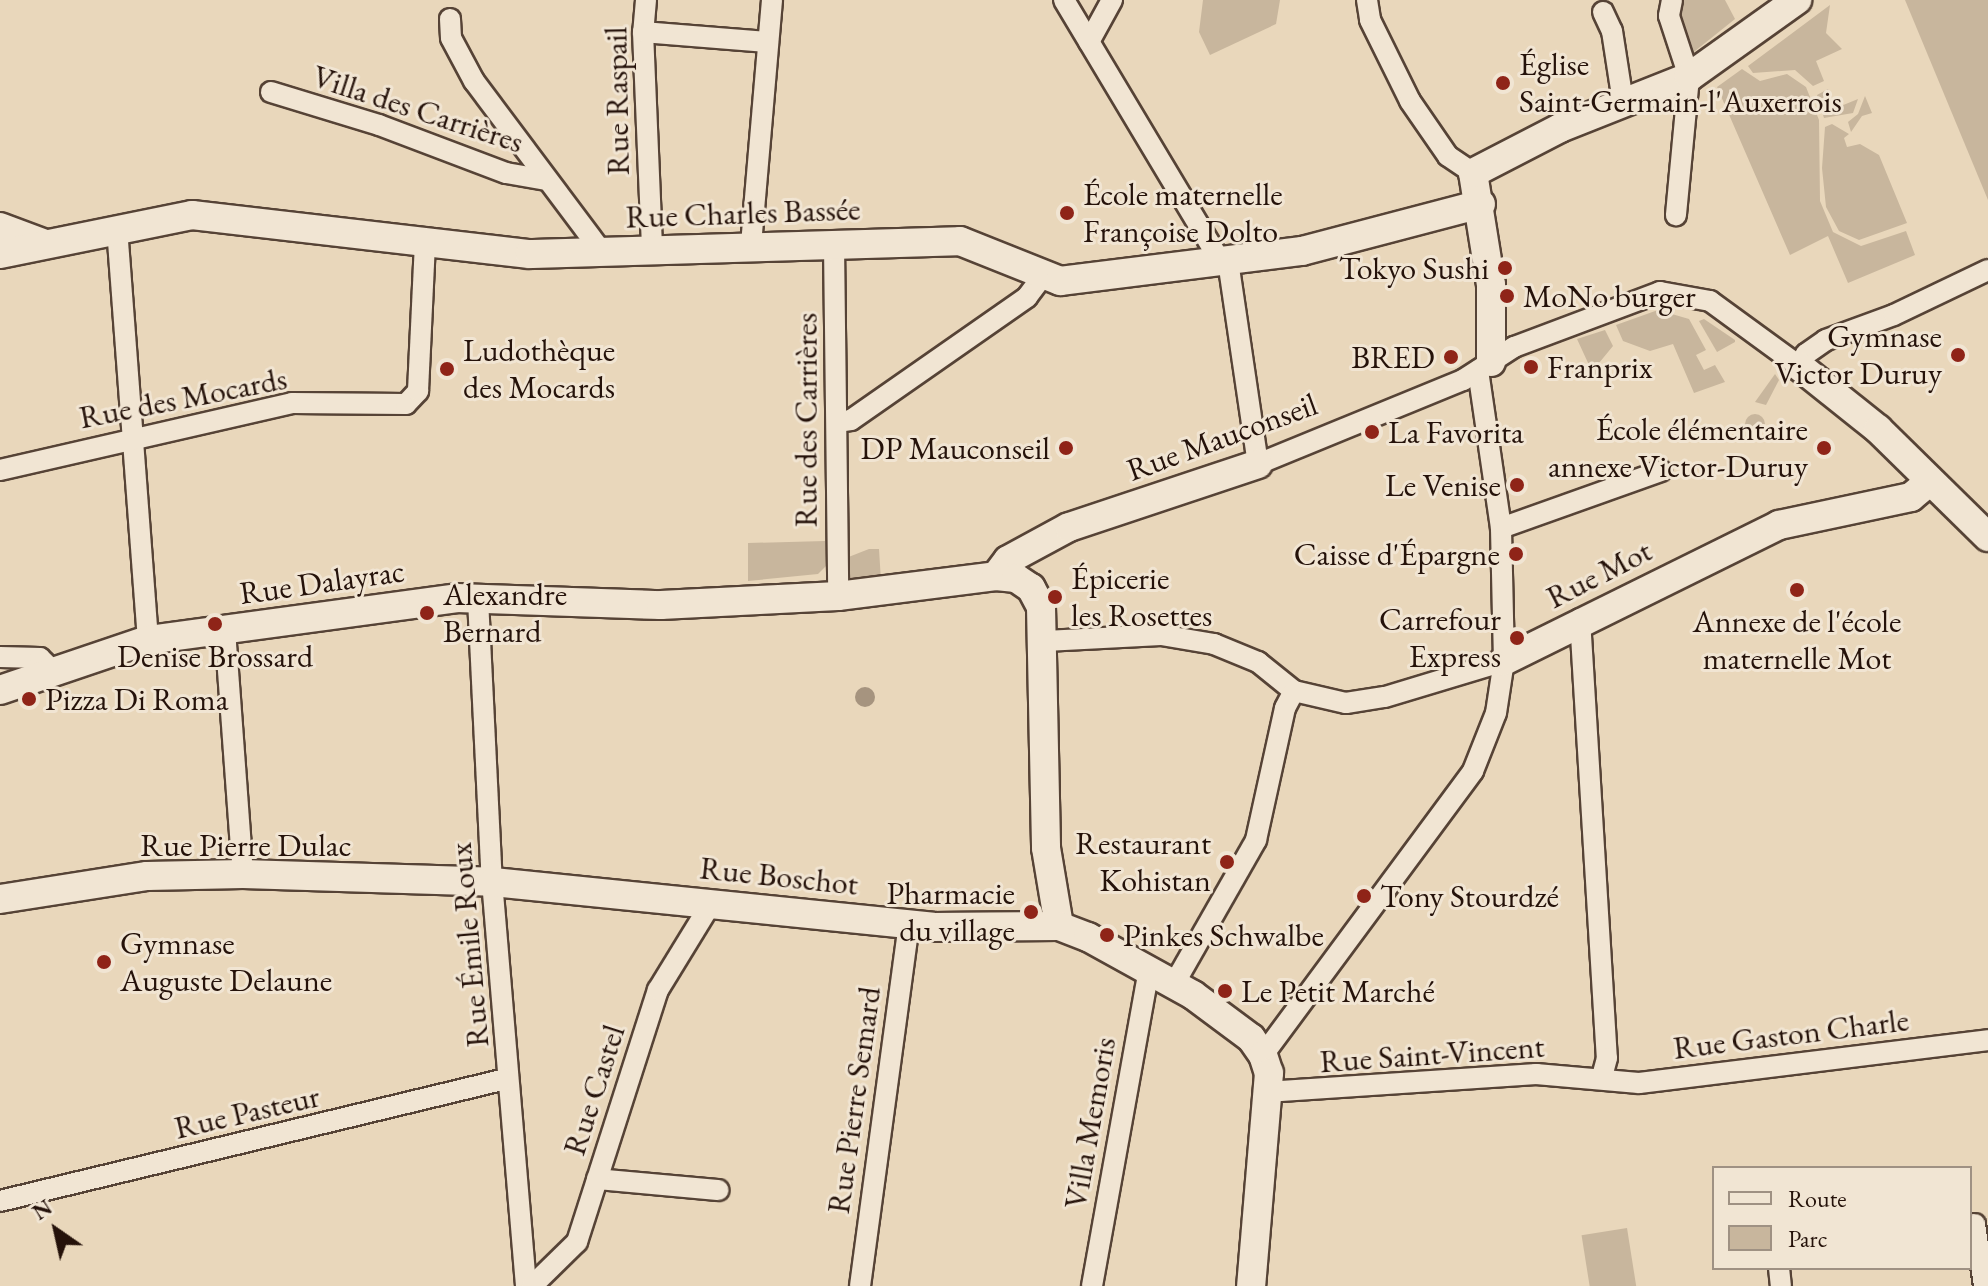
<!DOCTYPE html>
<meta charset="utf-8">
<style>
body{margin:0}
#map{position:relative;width:1988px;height:1286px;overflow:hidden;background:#e9d7bb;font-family:"EB Garamond",serif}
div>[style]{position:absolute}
.green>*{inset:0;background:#c8b69d;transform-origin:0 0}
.round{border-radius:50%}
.water>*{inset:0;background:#a6947f}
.roads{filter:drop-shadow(2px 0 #564336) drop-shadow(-2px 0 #564336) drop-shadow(0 2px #564336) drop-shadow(0 -2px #564336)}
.street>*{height:20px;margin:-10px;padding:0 10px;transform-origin:10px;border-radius:10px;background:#f1e5d3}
.secondary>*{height:28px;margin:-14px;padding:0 14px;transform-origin:14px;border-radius:14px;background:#f1e5d3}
.dots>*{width:22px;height:22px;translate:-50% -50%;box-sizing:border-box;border:4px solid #f1e5d3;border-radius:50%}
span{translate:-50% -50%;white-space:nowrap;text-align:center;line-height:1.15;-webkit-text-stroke:6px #f1e5d3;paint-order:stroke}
.poi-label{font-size:32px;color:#25120a}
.left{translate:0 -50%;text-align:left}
.right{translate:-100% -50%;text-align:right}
.street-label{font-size:32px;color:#25120a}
.legend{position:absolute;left:1712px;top:1166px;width:260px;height:104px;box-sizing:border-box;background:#f1e5d3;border:2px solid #9f9183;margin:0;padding:10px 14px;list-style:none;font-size:24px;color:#25120a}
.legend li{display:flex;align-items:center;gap:16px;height:40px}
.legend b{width:40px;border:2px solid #9f9183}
.north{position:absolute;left:16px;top:1190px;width:80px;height:80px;-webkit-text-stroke:6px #f1e5d3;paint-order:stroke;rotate:326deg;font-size:22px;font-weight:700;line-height:32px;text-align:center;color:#25120a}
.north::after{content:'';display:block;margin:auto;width:28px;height:36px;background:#25120a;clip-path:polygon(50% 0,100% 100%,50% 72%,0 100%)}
</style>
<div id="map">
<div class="green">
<i style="clip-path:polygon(1203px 0,1280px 0,1276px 24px,1210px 55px,1199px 32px)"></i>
<i style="clip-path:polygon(1676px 0,1725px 0,1735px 19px,1690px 55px)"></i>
<i style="clip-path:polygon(1905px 0,1988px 0,1988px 200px)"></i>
<i style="clip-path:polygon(1830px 5px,1826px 33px,1842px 49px,1816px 61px,1824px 81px,1813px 86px,1795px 70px,1753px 73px,1748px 66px)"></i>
<i style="clip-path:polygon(1742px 69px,1760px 81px,1787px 74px,1806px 87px,1819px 120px,1820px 201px,1833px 232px,1861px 246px,1906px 231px,1915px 255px,1848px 283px,1828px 236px,1790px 255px,1717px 87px)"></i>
<i style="clip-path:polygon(1828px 89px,1836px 108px,1858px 99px,1853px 113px,1824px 118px,1817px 95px)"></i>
<i style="clip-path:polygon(1865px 96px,1872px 113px,1862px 116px,1851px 132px,1848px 122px,1858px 114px)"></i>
<i style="clip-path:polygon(1832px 124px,1849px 134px,1844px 138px,1847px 147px,1860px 144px,1879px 155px,1907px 223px,1859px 240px,1839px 231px,1826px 207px,1822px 168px,1825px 127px)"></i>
<i style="clip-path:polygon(1658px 310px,1689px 319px,1706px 350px,1696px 355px,1704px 370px,1715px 365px,1725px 382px,1694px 393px,1673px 344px,1650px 351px,1623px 341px,1616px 325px)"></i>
<i style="clip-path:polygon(1704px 319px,1735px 340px,1735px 342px,1717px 352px,1699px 321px)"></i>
<i style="clip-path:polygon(1605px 330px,1613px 346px,1599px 363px,1603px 373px,1595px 378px,1577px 339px)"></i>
<i style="clip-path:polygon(1775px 374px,1779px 380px,1766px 405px,1755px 402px)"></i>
<i class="round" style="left:1745px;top:414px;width:20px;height:20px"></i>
<i style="clip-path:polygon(825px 541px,827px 565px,818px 574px,748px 581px,748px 543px)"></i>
<i style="clip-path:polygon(869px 549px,879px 549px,881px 581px,854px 584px,848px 579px,846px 558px)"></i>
<i style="left:1627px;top:1228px;width:59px;height:46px;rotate:81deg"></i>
</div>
<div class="water">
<i class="round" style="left:855px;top:687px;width:20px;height:20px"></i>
</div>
<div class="roads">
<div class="street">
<i style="left:646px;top:0;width:32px;rotate:95deg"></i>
<i style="left:643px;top:32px;width:217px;rotate:87.6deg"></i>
<i style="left:1064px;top:0;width:305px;rotate:59.1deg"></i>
<i style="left:1367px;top:0;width:20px;rotate:81deg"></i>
<i style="left:1370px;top:20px;width:90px;rotate:63.7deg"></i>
<i style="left:1410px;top:101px;width:67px;rotate:55.4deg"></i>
<i style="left:1448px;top:156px;width:30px;rotate:34deg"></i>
<i style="left:1672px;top:0;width:16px;rotate:101deg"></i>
<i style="left:1669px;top:16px;width:64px;rotate:71.8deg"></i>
<i style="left:1689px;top:77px;width:139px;rotate:95.4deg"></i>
<i style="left:1603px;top:12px;width:21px;rotate:65deg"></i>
<i style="left:1612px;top:31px;width:72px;rotate:81.2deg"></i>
<i style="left:450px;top:19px;width:19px;rotate:87deg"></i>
<i style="left:451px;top:38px;width:49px;rotate:61.9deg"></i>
<i style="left:474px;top:81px;width:214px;rotate:53.2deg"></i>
<i style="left:643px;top:32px;width:124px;rotate:4.6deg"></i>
<i style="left:1089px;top:42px;width:48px;rotate:-61.3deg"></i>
<i style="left:271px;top:92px;width:113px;rotate:17deg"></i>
<i style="left:379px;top:125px;width:136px;rotate:20.7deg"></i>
<i style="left:506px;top:173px;width:42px;rotate:9.7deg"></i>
<i style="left:117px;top:228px;width:413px;rotate:85.7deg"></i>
<i style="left:751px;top:245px;width:246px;rotate:-85.1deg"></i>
<i style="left:834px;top:245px;width:351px;rotate:89.3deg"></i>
<i style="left:1228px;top:261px;width:205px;rotate:81.6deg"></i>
<i style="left:1258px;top:464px;width:222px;rotate:-22.3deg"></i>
<i style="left:1463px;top:380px;width:61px;rotate:-32.9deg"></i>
<i style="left:1514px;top:347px;width:156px;rotate:-20.6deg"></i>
<i style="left:1660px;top:292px;width:51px;rotate:10.2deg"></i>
<i style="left:1710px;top:301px;width:110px;rotate:36.1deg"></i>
<i style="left:1799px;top:366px;width:14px;rotate:-60deg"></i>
<i style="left:1806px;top:354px;width:24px;rotate:-35deg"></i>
<i style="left:1826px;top:340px;width:72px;rotate:-20.2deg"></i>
<i style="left:1894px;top:315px;width:104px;rotate:-25.6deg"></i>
<i style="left:837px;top:422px;width:14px;rotate:-8deg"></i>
<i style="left:851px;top:420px;width:215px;rotate:-34.9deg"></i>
<i style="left:1027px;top:297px;width:25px;rotate:-53deg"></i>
<i style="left:0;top:470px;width:300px;rotate:-12.9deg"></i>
<i style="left:292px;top:403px;width:114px;rotate:0.5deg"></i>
<i style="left:406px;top:404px;width:18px;rotate:-47deg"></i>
<i style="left:418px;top:391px;width:149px;rotate:-87.3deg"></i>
<i style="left:1501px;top:528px;width:170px;rotate:-19.6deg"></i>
<i style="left:478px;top:599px;width:270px;rotate:87.2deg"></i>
<i style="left:491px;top:869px;width:418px;rotate:85.2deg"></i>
<i style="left:1580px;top:619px;width:440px;rotate:86.5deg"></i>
<i style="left:1607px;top:1058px;width:20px;rotate:105deg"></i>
<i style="left:225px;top:630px;width:245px;rotate:85.8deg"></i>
<i style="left:1045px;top:641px;width:116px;rotate:-3deg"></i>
<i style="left:1161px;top:635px;width:54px;rotate:9.6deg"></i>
<i style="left:1214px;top:644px;width:48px;rotate:22.2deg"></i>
<i style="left:1258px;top:662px;width:46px;rotate:38.9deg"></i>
<i style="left:1294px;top:691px;width:53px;rotate:13deg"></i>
<i style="left:1346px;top:703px;width:39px;rotate:-9deg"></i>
<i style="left:1385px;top:697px;width:124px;rotate:-16.8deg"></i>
<i style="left:0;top:657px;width:40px;rotate:1.4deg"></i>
<i style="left:40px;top:658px;width:20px;rotate:45deg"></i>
<i style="left:1174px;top:984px;width:166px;rotate:-60.3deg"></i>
<i style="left:1256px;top:840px;width:135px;rotate:-77.6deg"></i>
<i style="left:1285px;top:708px;width:19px;rotate:-62deg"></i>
<i style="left:1263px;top:1055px;width:353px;rotate:-53.5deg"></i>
<i style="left:1473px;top:771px;width:62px;rotate:-68.4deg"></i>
<i style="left:1496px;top:713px;width:53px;rotate:-81.3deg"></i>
<i style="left:1504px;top:661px;width:133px;rotate:-91.3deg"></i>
<i style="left:1501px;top:528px;width:159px;rotate:-98.3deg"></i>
<i style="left:1266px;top:1092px;width:271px;rotate:-3.8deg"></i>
<i style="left:1536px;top:1074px;width:103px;rotate:5deg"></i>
<i style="left:1639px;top:1083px;width:352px;rotate:-7deg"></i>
<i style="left:597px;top:1179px;width:122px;rotate:5.2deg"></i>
<i style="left:0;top:1201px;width:520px;rotate:-13.56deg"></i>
<i style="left:1975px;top:1224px;width:63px;rotate:81.7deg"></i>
<i style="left:1779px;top:1268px;width:18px;rotate:84deg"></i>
<i style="left:532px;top:1286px;width:63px;rotate:-44.4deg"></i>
<i style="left:577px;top:1242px;width:265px;rotate:-72.2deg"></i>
<i style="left:658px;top:990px;width:100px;rotate:-58.5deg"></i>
<i style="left:860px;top:1286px;width:366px;rotate:-82.3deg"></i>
<i style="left:1092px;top:1286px;width:321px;rotate:-79.8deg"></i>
</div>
<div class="secondary">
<i style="left:0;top:227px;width:48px;rotate:20.7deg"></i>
<i style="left:0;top:254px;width:196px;rotate:-11.5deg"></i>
<i style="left:192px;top:215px;width:340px;rotate:6.6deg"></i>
<i style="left:530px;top:254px;width:430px;rotate:-1.7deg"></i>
<i style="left:960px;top:241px;width:108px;rotate:21.8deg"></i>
<i style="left:1060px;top:281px;width:244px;rotate:-7.1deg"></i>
<i style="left:1302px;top:251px;width:185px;rotate:-14.7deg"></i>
<i style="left:1491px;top:362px;width:77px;rotate:-90deg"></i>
<i style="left:1491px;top:285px;width:113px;rotate:-99.1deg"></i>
<i style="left:1473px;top:173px;width:98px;rotate:-27.3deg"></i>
<i style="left:1560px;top:128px;width:139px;rotate:-21.6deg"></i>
<i style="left:1689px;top:77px;width:133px;rotate:-35.5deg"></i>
<i style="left:1799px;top:366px;width:101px;rotate:38.6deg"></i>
<i style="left:1878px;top:429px;width:154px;rotate:44.5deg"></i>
<i style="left:996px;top:576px;width:20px;rotate:-53deg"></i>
<i style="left:1008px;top:560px;width:69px;rotate:-28.4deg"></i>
<i style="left:1069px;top:527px;width:199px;rotate:-18.4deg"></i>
<i style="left:1504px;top:661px;width:307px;rotate:-26.3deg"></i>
<i style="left:1779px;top:525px;width:135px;rotate:-12deg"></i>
<i style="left:1911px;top:497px;width:23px;rotate:-40deg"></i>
<i style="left:0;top:690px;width:156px;rotate:-18.7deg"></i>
<i style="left:148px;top:640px;width:312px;rotate:-7.7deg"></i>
<i style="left:457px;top:598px;width:204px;rotate:2deg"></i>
<i style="left:661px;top:605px;width:177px;rotate:-2.9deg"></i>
<i style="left:838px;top:596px;width:159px;rotate:-7.2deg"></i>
<i style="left:996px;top:576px;width:20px;rotate:6deg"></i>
<i style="left:1016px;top:578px;width:18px;rotate:34deg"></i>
<i style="left:1031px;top:588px;width:21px;rotate:62deg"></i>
<i style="left:1041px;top:607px;width:241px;rotate:88.8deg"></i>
<i style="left:1046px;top:848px;width:79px;rotate:80.5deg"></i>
<i style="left:0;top:899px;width:149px;rotate:-8.9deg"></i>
<i style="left:147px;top:876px;width:96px;rotate:-1.2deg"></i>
<i style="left:243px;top:874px;width:250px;rotate:1.8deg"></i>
<i style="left:493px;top:882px;width:442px;rotate:5.8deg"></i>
<i style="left:933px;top:927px;width:126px;rotate:-0.5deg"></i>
<i style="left:1059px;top:926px;width:31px;rotate:21deg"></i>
<i style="left:1088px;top:937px;width:120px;rotate:28.9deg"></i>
<i style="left:1193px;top:995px;width:72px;rotate:36.6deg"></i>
<i style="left:1251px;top:1038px;width:21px;rotate:55deg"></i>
<i style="left:1263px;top:1055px;width:19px;rotate:72deg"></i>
<i style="left:1269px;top:1073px;width:214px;rotate:94.8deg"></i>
</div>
</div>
<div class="dots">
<i style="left:1503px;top:83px;background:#8f2418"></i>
<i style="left:1067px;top:213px;background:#8f2418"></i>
<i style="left:1505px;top:268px;background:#8f2418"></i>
<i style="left:1507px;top:296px;background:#8f2418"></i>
<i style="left:1958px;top:355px;background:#8f2418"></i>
<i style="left:1451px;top:357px;background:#8f2418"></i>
<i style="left:1531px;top:367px;background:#8f2418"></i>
<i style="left:447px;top:369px;background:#8f2418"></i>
<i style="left:1372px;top:432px;background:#8f2418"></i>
<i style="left:1066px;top:448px;background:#8f2418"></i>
<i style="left:1824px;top:448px;background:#8f2418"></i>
<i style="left:1517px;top:485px;background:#8f2418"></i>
<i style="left:1516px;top:554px;background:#8f2418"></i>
<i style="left:1797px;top:590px;background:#8f2418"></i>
<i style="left:1055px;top:597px;background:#8f2418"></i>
<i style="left:427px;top:613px;background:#8f2418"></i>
<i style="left:215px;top:624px;background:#8f2418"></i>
<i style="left:1517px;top:638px;background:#8f2418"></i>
<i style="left:29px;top:699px;background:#8f2418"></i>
<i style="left:1227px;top:862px;background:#8f2418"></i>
<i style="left:1364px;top:896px;background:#8f2418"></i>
<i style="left:1031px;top:912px;background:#8f2418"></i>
<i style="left:1107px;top:935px;background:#8f2418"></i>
<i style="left:104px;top:962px;background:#8f2418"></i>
<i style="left:1225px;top:991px;background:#8f2418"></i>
</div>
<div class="poi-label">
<span class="left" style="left:1519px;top:83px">Église<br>Saint-Germain-l'Auxerrois</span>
<span class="left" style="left:1083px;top:213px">École maternelle<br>Françoise Dolto</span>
<span class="right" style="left:1489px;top:268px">Tokyo Sushi</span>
<span class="left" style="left:1523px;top:296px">MoNo burger</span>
<span class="right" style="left:1942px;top:355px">Gymnase<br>Victor Duruy</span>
<span class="left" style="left:463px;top:369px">Ludothèque<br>des Mocards</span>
<span class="right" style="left:1435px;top:357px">BRED</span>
<span class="left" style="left:1547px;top:367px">Franprix</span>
<span class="right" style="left:1808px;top:448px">École élémentaire<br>annexe Victor-Duruy</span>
<span class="left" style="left:1388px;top:432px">La Favorita</span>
<span class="right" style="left:1050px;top:448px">DP Mauconseil</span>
<span class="right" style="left:1501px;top:485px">Le Venise</span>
<span class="right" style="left:1500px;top:554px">Caisse d'Épargne</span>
<span class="left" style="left:1071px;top:597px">Épicerie<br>les Rosettes</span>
<span class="left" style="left:443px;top:613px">Alexandre<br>Bernard</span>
<span class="right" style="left:1501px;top:638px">Carrefour<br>Express</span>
<span style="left:1797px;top:640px">Annexe de l'école<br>maternelle Mot</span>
<span style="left:215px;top:656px">Denise Brossard</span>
<span class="left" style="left:45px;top:699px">Pizza Di Roma</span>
<span class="right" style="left:1211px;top:862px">Restaurant<br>Kohistan</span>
<span class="right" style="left:1015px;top:912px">Pharmacie<br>du village</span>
<span class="left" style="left:1380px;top:896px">Tony Stourdzé</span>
<span class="left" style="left:1123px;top:935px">Pinkes Schwalbe</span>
<span class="left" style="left:120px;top:962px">Gymnase<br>Auguste Delaune</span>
<span class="left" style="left:1241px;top:991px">Le Petit Marché</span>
</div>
<div class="street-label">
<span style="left:617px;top:101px;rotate:-91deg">Rue Raspail</span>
<span style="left:418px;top:109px;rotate:18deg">Villa des Carrières</span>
<span style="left:743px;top:213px;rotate:-2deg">Rue Charles Bassée</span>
<span style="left:183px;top:398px;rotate:-11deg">Rue des Mocards</span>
<span style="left:806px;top:420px;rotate:-90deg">Rue des Carrières</span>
<span style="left:1222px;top:437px;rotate:-20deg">Rue Mauconseil</span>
<span style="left:1599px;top:574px;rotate:-27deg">Rue Mot</span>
<span style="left:322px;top:582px;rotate:-8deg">Rue Dalayrac</span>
<span style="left:246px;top:845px">Rue Pierre Dulac</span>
<span style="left:779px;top:876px;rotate:6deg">Rue Boschot</span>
<span style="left:469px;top:945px;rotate:-95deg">Rue Émile Roux</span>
<span style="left:1791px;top:1034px;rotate:-7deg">Rue Gaston Charle</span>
<span style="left:1432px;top:1054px;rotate:-4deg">Rue Saint-Vincent</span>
<span style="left:594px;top:1090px;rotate:-72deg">Rue Castel</span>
<span style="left:854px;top:1100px;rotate:-82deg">Rue Pierre Semard</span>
<span style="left:247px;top:1112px;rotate:-13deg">Rue Pasteur</span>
<span style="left:1090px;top:1123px;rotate:-80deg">Villa Memoris</span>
</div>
<ul class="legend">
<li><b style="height:10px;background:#f1e5d3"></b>Route</li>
<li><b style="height:22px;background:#c8b69d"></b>Parc</li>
</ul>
<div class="north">N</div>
</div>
